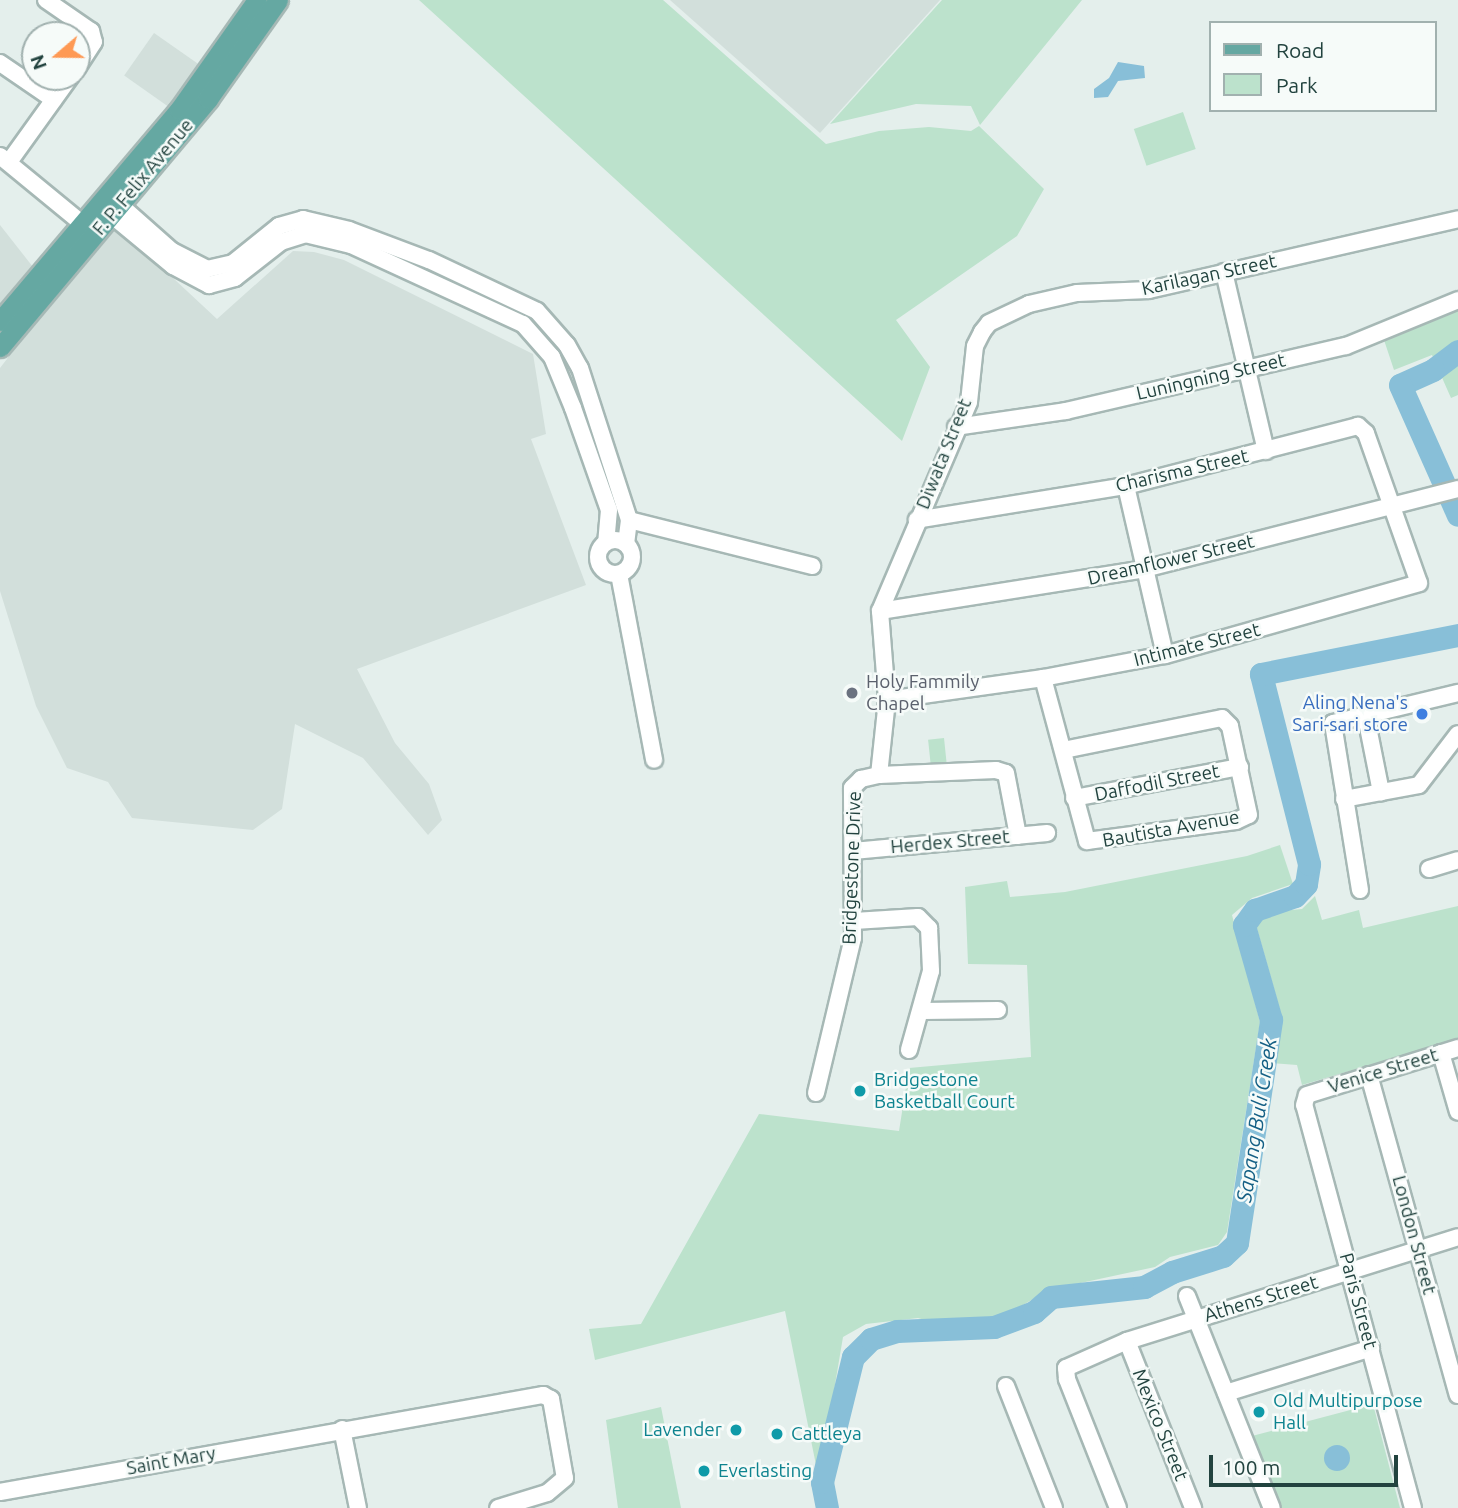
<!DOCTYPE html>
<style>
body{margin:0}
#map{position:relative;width:1458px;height:1508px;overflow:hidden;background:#e4efec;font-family:Ubuntu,sans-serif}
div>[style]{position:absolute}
.built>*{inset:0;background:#d2dfdb;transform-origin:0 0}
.green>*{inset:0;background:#bce2cc;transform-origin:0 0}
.water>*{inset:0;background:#88bfd8}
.round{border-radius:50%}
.river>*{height:23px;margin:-11.5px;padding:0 11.5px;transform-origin:11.5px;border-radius:11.5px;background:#88bfd8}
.roads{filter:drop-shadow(2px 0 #a6b8b5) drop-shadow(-2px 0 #a6b8b5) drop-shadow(0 2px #a6b8b5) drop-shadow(0 -2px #a6b8b5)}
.minor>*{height:16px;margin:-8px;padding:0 8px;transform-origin:8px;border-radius:8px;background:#fff}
.minor>.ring{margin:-8px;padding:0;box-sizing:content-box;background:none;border:16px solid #fff;border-radius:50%}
.major>*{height:19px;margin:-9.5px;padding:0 9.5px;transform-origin:9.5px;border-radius:9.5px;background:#65a8a2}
.dots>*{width:19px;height:19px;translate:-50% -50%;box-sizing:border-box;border:4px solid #f6fbf9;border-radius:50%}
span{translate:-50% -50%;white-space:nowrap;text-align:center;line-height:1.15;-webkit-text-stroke:5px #f6fbf9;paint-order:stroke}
.street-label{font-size:19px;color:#22433f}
.worship-label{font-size:19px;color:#5b616d}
.left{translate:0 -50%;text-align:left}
.shop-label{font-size:19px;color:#366cbe}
.right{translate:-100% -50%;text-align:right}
.culture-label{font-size:19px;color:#0d838f}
.water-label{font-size:21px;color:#156085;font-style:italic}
.legend{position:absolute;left:1209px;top:21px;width:228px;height:91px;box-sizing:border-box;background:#f6fbf9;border:2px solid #a1b1af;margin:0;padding:9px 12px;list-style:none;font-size:21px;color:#22433f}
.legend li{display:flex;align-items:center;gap:14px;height:35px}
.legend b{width:35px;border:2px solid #a1b1af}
.north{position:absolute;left:21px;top:21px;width:70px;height:70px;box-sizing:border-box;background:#f6fbf9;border:2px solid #a1b1af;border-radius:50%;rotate:250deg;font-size:19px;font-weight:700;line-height:28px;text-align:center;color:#22433f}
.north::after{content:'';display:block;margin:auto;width:24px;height:32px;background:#fe9954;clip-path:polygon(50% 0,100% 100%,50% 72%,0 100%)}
.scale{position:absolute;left:1209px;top:1455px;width:189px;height:32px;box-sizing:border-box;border:4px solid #22433f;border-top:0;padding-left:9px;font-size:21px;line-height:24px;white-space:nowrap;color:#22433f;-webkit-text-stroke:5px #f6fbf9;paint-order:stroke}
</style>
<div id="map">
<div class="built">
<i style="clip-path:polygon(670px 0,940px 0,820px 133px)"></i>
<i style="left:154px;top:33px;width:55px;height:52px;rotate:35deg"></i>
<i style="clip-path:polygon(113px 222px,217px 319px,293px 251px,314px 252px,344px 260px,533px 354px,546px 434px,531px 439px,586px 585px,357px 669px,395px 743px,429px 784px,442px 820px,428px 835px,363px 758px,295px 724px,282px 809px,253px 830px,132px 818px,108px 782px,67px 768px,36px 706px,0 591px,0 368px)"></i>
<i style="clip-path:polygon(0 225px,33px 267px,0 310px)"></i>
</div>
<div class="green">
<i style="clip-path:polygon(419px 0,663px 0,826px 144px,879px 131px,929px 127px,971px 131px,979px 126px,1044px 189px,1017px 236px,896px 320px,930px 367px,902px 441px)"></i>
<i style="clip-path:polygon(942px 0,1082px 0,980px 125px,971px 106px,916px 104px,830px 124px)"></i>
<i style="left:1183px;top:112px;width:39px;height:52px;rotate:71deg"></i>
<i style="clip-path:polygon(1458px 306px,1458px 395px,1451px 398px,1432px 355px,1394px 370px,1383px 337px)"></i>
<i style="left:944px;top:738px;width:30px;height:16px;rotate:84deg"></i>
<i style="clip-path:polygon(1280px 845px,1293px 884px,1252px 898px,1232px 915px,1260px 1022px,1227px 1232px,1218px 1245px,1170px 1257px,1155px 1267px,1048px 1290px,998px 1320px,938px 1324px,918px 1318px,866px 1324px,843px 1337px,819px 1480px,785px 1311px,595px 1360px,589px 1329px,641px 1324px,759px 1114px,899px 1131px,909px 1068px,1031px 1057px,1027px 965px,968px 964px,965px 887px,1007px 881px,1010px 897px,1065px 892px,1247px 856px)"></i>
<i style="clip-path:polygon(1315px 896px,1322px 920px,1359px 910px,1363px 928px,1458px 906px,1458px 1039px,1302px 1085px,1297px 1065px,1271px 1063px,1283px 1021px,1256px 925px,1271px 912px,1302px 909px)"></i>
<i style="clip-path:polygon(1373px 1404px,1400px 1508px,1281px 1508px,1252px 1436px)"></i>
<i style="clip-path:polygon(661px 1407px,681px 1508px,618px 1508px,606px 1420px)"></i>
</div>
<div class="water">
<i style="clip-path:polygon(1118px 62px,1144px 66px,1145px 78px,1118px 81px,1108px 97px,1094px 98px,1094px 89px,1109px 78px)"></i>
<i class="round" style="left:1324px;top:1445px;width:26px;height:26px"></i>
</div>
<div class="river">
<i style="left:1458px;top:351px;width:31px;rotate:143deg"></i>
<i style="left:1433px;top:370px;width:36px;rotate:156deg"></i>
<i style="left:1400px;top:385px;width:142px;rotate:66deg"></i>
<i style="left:827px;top:1508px;width:26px;rotate:-101deg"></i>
<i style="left:822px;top:1482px;width:129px;rotate:-76.1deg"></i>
<i style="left:853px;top:1357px;width:25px;rotate:-45deg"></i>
<i style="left:871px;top:1339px;width:27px;rotate:-17deg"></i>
<i style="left:897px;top:1331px;width:97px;rotate:-2.4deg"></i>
<i style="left:994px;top:1327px;width:43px;rotate:-20.6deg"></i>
<i style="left:1034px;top:1312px;width:23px;rotate:-41deg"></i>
<i style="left:1051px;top:1297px;width:94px;rotate:-6.1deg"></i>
<i style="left:1144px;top:1287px;width:32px;rotate:-28deg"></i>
<i style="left:1172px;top:1272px;width:53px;rotate:-17.4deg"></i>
<i style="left:1223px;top:1256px;width:19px;rotate:-43deg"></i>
<i style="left:1237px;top:1243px;width:226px;rotate:-81.3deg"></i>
<i style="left:1271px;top:1020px;width:99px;rotate:-105.9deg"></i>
<i style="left:1244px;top:925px;width:19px;rotate:-54deg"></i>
<i style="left:1255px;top:910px;width:42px;rotate:-19.3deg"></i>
<i style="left:1295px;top:896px;width:16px;rotate:-47deg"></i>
<i style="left:1306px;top:884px;width:20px;rotate:-81deg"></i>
<i style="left:1309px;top:864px;width:196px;rotate:-104.2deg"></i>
<i style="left:1261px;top:674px;width:201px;rotate:-11.2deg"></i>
</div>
<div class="roads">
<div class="minor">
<i style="left:46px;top:0;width:55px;rotate:34.6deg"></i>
<i style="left:91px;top:31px;width:11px;rotate:75deg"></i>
<i style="left:94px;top:42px;width:31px;rotate:123deg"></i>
<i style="left:0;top:63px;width:65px;rotate:34.4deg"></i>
<i style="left:0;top:156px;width:117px;rotate:39.4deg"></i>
<i style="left:9px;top:162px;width:105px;rotate:-54.3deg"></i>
<i style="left:111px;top:197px;width:81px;rotate:41.5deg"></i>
<i style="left:172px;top:251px;width:39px;rotate:27deg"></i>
<i style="left:207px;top:269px;width:27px;rotate:-13deg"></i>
<i style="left:233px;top:263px;width:59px;rotate:-38.8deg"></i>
<i style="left:279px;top:226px;width:25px;rotate:-16deg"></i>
<i style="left:303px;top:219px;width:47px;rotate:13.4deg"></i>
<i style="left:349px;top:230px;width:85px;rotate:20.6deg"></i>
<i style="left:429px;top:260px;width:119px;rotate:25.3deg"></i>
<i style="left:537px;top:311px;width:45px;rotate:48.6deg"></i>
<i style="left:567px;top:345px;width:26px;rotate:61deg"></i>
<i style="left:580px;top:368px;width:160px;rotate:72.1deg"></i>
<i style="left:629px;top:520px;width:24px;rotate:97deg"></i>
<i style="left:103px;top:208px;width:91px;rotate:39.6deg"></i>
<i style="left:173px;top:266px;width:41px;rotate:27.8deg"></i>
<i style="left:209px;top:285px;width:27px;rotate:-15deg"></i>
<i style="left:235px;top:278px;width:58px;rotate:-38deg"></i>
<i style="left:281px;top:242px;width:25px;rotate:-18deg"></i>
<i style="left:305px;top:234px;width:47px;rotate:13.4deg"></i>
<i style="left:351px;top:245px;width:189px;rotate:24.7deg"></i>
<i style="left:523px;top:324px;width:44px;rotate:48.7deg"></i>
<i style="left:552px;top:357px;width:55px;rotate:67.6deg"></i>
<i style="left:573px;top:408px;width:108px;rotate:70.6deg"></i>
<i style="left:609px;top:510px;width:32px;rotate:95deg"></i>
<i style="left:1224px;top:272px;width:184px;rotate:76.8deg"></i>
<i style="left:956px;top:427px;width:111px;rotate:-8.3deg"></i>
<i style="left:1066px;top:411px;width:287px;rotate:-13.1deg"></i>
<i style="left:1346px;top:346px;width:121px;rotate:-22.3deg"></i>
<i style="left:1126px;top:486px;width:173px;rotate:77deg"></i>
<i style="left:629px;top:520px;width:189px;rotate:14.1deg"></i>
<i class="ring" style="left:598px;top:540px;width:18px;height:18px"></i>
<i style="left:619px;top:574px;width:189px;rotate:79.3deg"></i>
<i style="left:880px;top:611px;width:267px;rotate:-9deg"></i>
<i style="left:1144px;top:569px;width:324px;rotate:-14.3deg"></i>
<i style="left:1043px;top:678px;width:169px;rotate:74.9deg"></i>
<i style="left:1087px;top:841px;width:150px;rotate:-7.6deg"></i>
<i style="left:1236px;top:821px;width:14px;rotate:-25deg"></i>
<i style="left:1249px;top:815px;width:91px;rotate:-102.1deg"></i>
<i style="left:1230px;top:726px;width:11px;rotate:-135deg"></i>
<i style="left:1222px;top:718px;width:161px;rotate:168.6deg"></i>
<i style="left:887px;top:700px;width:158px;rotate:-8deg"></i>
<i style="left:1043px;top:678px;width:124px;rotate:-10.7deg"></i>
<i style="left:1165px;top:655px;width:264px;rotate:-15.8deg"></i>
<i style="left:1419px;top:583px;width:159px;rotate:-109.5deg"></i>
<i style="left:1366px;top:433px;width:11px;rotate:-139deg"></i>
<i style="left:1358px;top:426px;width:240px;rotate:165.5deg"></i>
<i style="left:1126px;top:486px;width:212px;rotate:170.8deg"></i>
<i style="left:1365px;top:712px;width:82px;rotate:78.7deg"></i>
<i style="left:879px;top:775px;width:117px;rotate:-2.4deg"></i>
<i style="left:996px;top:770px;width:10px;rotate:17deg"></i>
<i style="left:1006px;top:773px;width:64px;rotate:79.2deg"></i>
<i style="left:1074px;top:798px;width:169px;rotate:-10.6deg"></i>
<i style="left:1344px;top:799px;width:76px;rotate:-10.6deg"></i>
<i style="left:1419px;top:785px;width:64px;rotate:-52.6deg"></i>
<i style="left:853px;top:851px;width:195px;rotate:-5.3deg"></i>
<i style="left:1429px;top:869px;width:30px;rotate:-17deg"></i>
<i style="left:1360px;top:890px;width:169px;rotate:-99.2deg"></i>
<i style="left:1333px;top:723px;width:129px;rotate:-13.5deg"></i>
<i style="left:854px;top:921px;width:64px;rotate:-3.6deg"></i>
<i style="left:918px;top:917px;width:16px;rotate:45deg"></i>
<i style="left:929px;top:928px;width:43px;rotate:87.3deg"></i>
<i style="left:931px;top:971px;width:82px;rotate:105.6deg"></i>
<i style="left:923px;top:1011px;width:75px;rotate:-0.8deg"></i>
<i style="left:1441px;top:1053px;width:61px;rotate:73.9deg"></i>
<i style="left:1369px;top:1075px;width:332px;rotate:74.5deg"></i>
<i style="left:816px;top:1093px;width:159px;rotate:-76.6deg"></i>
<i style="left:853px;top:938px;width:150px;rotate:-90.4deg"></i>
<i style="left:852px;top:788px;width:13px;rotate:-45deg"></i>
<i style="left:861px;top:779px;width:18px;rotate:-13deg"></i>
<i style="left:879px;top:775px;width:75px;rotate:-83.9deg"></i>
<i style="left:887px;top:700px;width:89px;rotate:-94.5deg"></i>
<i style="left:880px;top:611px;width:227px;rotate:-66.9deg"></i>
<i style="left:969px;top:402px;width:56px;rotate:-83.9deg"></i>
<i style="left:975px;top:346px;width:16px;rotate:-63deg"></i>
<i style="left:982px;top:332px;width:11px;rotate:-52deg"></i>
<i style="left:989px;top:323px;width:44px;rotate:-25.4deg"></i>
<i style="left:1029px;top:304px;width:49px;rotate:-12.9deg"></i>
<i style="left:1077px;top:293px;width:72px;rotate:-2.4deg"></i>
<i style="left:1149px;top:290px;width:317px;rotate:-12.9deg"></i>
<i style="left:1187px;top:1296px;width:228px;rotate:68.2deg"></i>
<i style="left:1127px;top:1341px;width:180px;rotate:68.4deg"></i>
<i style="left:1006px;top:1386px;width:131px;rotate:68.5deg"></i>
<i style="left:1226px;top:1393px;width:152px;rotate:-17.2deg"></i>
<i style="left:342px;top:1429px;width:81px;rotate:78.6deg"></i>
<i style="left:0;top:1492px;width:552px;rotate:-10.13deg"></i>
<i style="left:543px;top:1395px;width:9px;rotate:27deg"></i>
<i style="left:551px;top:1399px;width:80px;rotate:80deg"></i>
<i style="left:565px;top:1478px;width:23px;rotate:140deg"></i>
<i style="left:547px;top:1493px;width:51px;rotate:163deg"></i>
<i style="left:1118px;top:1508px;width:139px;rotate:-111.6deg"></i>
<i style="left:1067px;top:1379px;width:11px;rotate:-95deg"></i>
<i style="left:1066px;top:1368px;width:67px;rotate:-23.9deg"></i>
<i style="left:1127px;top:1341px;width:347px;rotate:-17.4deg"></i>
<i style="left:1413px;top:1508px;width:417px;rotate:-105.1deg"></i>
<i style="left:1304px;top:1105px;width:10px;rotate:-73deg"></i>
<i style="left:1307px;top:1095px;width:158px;rotate:-17.3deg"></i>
</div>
<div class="major">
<i style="left:0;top:321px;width:277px;rotate:-49.7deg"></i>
<i style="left:179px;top:110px;width:135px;rotate:-54.7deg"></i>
<i style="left:0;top:347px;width:324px;rotate:-50deg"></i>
<i style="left:208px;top:99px;width:121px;rotate:-54.7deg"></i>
</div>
</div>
<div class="dots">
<i style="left:852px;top:693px;background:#6b7280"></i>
<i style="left:1422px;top:714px;background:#3f7fe0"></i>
<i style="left:860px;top:1091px;background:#0f9aa8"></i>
<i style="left:1259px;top:1412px;background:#0f9aa8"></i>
<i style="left:736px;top:1430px;background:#0f9aa8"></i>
<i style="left:777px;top:1434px;background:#0f9aa8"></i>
<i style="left:704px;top:1471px;background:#0f9aa8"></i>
</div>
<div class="street-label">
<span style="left:143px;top:177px;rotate:-50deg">F. P. Felix Avenue</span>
<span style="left:1209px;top:275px;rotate:-12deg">Karilagan Street</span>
<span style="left:1211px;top:377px;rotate:-13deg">Luningning Street</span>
<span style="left:944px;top:454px;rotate:-68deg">Diwata Street</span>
<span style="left:1182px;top:471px;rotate:-13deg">Charisma Street</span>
<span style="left:1171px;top:560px;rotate:-13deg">Dreamflower Street</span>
<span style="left:1197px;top:645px;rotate:-14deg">Intimate Street</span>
<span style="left:1157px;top:783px;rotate:-11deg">Daffodil Street</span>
<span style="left:1171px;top:829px;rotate:-10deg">Bautista Avenue</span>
<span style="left:950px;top:842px;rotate:-5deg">Herdex Street</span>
<span style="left:852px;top:868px;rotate:-88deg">Bridgestone Drive</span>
<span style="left:1383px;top:1071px;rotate:-17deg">Venice Street</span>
<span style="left:1414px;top:1235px;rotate:75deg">London Street</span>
<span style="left:1261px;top:1299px;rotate:-17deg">Athens Street</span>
<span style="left:1358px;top:1301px;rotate:75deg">Paris Street</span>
<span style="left:1160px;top:1425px;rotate:68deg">Mexico Street</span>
<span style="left:171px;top:1461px;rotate:-10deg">Saint Mary</span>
</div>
<div class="worship-label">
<span class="left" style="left:866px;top:693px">Holy Fammily<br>Chapel</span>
</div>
<div class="shop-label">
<span class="right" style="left:1408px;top:714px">Aling Nena's<br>Sari-sari store</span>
</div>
<div class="culture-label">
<span class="left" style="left:874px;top:1091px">Bridgestone<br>Basketball Court</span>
<span class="left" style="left:1273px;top:1412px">Old Multipurpose<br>Hall</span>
<span class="right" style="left:722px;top:1430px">Lavender</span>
<span class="left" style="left:791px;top:1434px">Cattleya</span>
<span class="left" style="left:718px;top:1471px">Everlasting</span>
</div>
<div class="water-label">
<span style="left:1256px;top:1120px;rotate:-81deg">Sapang Buli Creek</span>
</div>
<ul class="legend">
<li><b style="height:9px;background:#65a8a2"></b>Road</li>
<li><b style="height:19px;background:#bce2cc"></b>Park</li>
</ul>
<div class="north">N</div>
<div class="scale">100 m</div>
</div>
